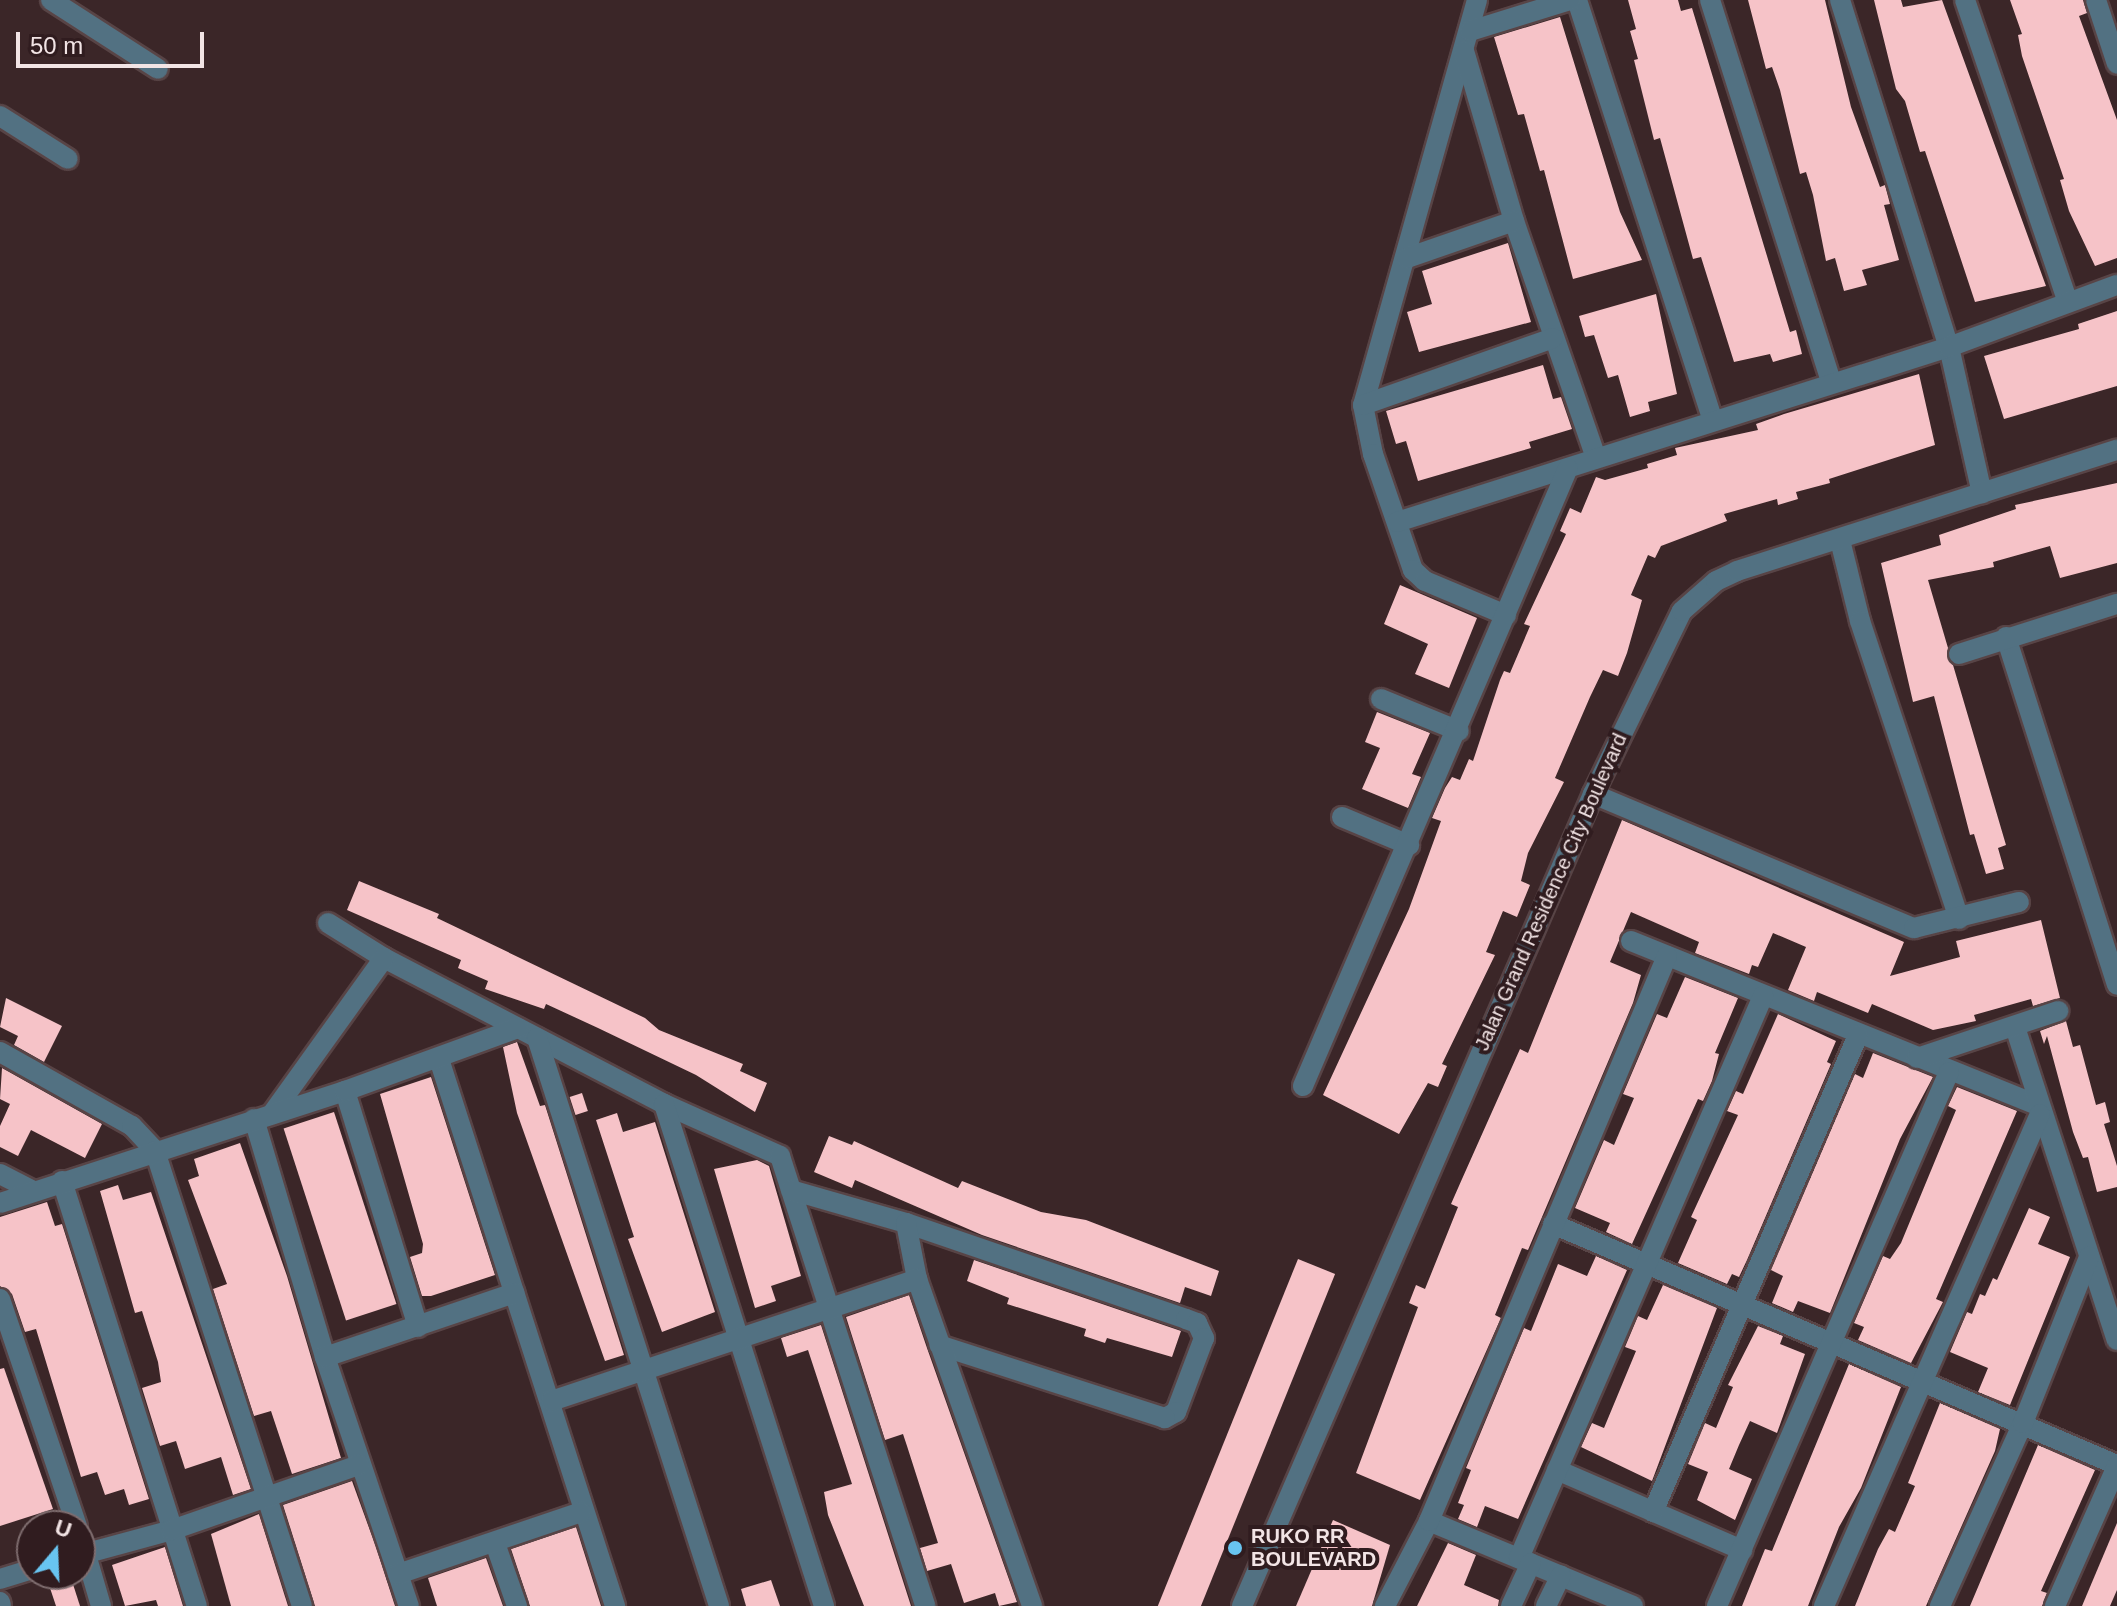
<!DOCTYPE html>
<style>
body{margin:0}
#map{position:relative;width:2117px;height:1606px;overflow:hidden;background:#3b2628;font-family:Helvetica,sans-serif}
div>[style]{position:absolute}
.building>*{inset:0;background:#f6c3c8;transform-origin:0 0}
.roads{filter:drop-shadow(2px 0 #584446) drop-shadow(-2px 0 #584446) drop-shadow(0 2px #584446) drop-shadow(0 -2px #584446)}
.minor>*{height:20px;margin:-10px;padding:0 10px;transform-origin:10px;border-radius:10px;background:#527182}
.dots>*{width:22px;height:22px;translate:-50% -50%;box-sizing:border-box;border:4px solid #301c1f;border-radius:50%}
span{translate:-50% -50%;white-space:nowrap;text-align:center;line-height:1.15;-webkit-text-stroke:8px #301c1f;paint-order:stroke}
.street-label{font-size:20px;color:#f2e4e5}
.poi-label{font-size:20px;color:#f2e4e5;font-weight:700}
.left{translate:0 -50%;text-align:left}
.north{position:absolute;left:16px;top:1510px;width:80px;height:80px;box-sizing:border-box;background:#301c1f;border:2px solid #7e6c6e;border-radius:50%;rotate:19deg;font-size:22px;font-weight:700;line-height:32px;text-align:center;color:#f2e4e5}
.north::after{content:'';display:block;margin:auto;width:28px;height:36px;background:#68c4f0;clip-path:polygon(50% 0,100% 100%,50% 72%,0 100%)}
.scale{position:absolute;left:16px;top:32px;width:188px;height:36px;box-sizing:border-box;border:4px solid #f2e4e5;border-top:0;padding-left:10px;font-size:24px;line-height:28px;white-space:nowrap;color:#f2e4e5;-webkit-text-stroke:6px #301c1f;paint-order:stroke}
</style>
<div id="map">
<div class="building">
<i style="clip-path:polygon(1628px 0,1678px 0,1681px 11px,1692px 8px,1790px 332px,1796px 330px,1802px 354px,1773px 362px,1770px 354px,1734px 362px,1701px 257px,1693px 259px,1660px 138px,1654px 140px,1634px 60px,1638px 59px,1630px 31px,1636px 29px)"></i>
<i style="clip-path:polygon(1748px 0,1825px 0,1851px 107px,1880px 187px,1885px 185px,1890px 204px,1884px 205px,1899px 260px,1862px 270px,1867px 285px,1844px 291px,1835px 258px,1826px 261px,1813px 195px,1806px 172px,1800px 174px,1780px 90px,1772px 67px,1766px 69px)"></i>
<i style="clip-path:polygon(1874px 0,1901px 0,1903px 7px,1942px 0,2046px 286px,1975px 302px,1925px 151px,1920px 152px,1905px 101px,1896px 89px)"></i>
<i style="clip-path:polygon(2010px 0,2083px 0,2087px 13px,2079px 16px,2117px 120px,2117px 258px,2095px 266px,2069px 211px,2060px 180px,2064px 179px,2022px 56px,2018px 35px,2022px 34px)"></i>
<i style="clip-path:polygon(1560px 17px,1620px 212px,1642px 260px,1573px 279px,1544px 170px,1540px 171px,1524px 114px,1518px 115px,1494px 37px)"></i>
<i style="clip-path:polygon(1508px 243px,1531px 322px,1419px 352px,1407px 312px,1432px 304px,1422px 271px)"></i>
<i style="clip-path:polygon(1656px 294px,1677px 394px,1648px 402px,1650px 411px,1630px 417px,1618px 375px,1608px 378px,1594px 335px,1585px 337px,1579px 316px)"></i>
<i style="clip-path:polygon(2117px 311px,2117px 386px,2004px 419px,1984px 356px,2079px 329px,2078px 324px)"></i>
<i style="clip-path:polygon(1543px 365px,1553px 399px,1561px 397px,1572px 429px,1529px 442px,1531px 448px,1418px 481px,1406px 441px,1396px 444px,1386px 411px)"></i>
<i style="clip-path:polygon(1919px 374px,1935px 445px,1829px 479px,1830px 483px,1796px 492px,1798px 499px,1778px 505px,1777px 499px,1724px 514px,1727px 521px,1661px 546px,1655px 558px,1648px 555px,1631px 595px,1642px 600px,1627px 653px,1618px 676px,1603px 670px,1590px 697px,1555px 778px,1564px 782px,1528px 853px,1521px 881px,1530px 885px,1517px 917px,1503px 911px,1486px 952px,1495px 955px,1442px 1064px,1447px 1066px,1438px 1087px,1428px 1083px,1399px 1134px,1323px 1095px,1409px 909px,1441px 821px,1432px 818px,1445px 788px,1452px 777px,1460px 780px,1469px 759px,1473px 761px,1500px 680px,1504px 671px,1510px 673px,1530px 626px,1524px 624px,1566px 534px,1560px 531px,1570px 508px,1581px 513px,1596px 477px,1605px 480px,1648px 468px,1647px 464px,1677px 455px,1675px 448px,1758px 430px,1756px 424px,1784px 414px)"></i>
<i style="clip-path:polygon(2117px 483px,2117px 563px,2060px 578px,2050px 546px,1993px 562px,1994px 567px,1928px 580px,2006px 845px,1998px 848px,2004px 869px,1986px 874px,1974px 834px,1970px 835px,1934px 696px,1913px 702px,1881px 563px,1941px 545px,1939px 535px,2016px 509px,2015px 505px)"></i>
<i style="clip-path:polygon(1400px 585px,1477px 618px,1449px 688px,1415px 674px,1428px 644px,1384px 624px)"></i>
<i style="clip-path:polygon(1377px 712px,1430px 733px,1412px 774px,1421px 777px,1408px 808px,1362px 789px,1380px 748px,1365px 742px)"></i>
<i style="clip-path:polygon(1622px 820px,1904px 942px,1890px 976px,1960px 957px,1956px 941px,2041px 920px,2060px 998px,2033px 1006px,2031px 999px,1974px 1015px,1976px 1021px,1933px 1030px,1872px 1004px,1868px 1013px,1817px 992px,1814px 1001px,1788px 990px,1806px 947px,1773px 933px,1758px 967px,1752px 965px,1749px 974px,1695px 953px,1699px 942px,1631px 912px,1610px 962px,1641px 975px,1633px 1003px,1528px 1250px,1522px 1248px,1495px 1315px,1501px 1318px,1420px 1500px,1356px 1473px,1418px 1307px,1409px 1303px,1416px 1285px,1425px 1289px,1458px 1207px,1451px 1204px,1462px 1179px,1520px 1049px,1528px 1053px)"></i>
<i style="clip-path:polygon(359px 881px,439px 914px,437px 918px,645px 1018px,659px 1030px,743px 1064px,740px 1071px,767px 1083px,755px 1112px,696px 1075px,598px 1028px,546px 1004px,544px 1009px,485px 989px,488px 981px,458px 968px,461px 960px,347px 910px)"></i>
<i style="clip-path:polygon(1685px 977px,1738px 998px,1715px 1053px,1719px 1054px,1712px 1081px,1703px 1101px,1698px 1099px,1632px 1244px,1606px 1232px,1610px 1223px,1575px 1208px,1604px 1140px,1614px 1145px,1634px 1098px,1623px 1094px,1657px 1014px,1667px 1018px)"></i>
<i style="clip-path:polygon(6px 998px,62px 1026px,44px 1062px,14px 1045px,18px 1036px,0 1027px)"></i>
<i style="clip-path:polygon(1778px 1014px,1836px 1041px,1827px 1062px,1831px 1064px,1747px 1260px,1739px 1277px,1732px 1274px,1727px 1284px,1678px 1263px,1697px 1220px,1691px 1217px,1738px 1115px,1727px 1111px,1736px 1091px,1743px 1094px)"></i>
<i style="clip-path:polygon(2066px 1021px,2073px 1047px,2080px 1045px,2096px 1105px,2105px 1102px,2110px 1122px,2104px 1124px,2117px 1166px,2117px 1187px,2097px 1192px,2088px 1157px,2083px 1158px,2073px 1132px,2047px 1036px,2044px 1044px,2040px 1031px)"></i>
<i style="clip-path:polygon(517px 1042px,540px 1106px,545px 1105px,624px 1355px,605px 1361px,517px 1113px,503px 1047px)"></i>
<i style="clip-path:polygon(1873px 1053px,1933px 1077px,1900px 1139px,1830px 1313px,1798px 1301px,1793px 1312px,1772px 1303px,1783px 1276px,1771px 1270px,1855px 1074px,1863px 1078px)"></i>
<i style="clip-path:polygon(2px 1068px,102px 1124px,85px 1158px,31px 1130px,18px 1156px,0 1147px,0 1126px,10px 1104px,0 1099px)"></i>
<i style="clip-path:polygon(431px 1077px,495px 1275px,431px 1296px,422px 1296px,410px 1257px,422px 1253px,423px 1244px,380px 1094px)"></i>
<i style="clip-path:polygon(1957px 1087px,2017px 1111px,1936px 1299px,1943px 1302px,1911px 1363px,1858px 1340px,1864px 1327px,1854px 1323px,1883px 1256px,1890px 1259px,1901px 1243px,1956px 1110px,1948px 1106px)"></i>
<i style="left:582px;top:1093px;width:19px;height:13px;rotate:72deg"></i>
<i style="left:334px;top:1112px;width:202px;height:53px;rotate:72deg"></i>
<i style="clip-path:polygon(617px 1113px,623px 1132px,655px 1122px,715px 1312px,662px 1332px,628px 1239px,634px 1237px,596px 1120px)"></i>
<i style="clip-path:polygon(829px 1136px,852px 1145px,854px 1141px,958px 1188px,962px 1181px,1041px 1212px,1086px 1220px,1219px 1271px,1211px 1296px,1185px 1287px,1180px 1303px,982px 1235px,855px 1180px,852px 1188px,814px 1172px)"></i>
<i style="clip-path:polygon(240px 1143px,287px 1276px,341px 1458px,292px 1474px,271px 1411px,254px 1416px,213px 1289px,227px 1284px,188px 1180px,199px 1176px,194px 1159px)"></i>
<i style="clip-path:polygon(757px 1160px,769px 1166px,801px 1276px,771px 1286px,776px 1301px,755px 1308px,714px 1169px)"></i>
<i style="clip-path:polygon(118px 1185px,123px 1200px,151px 1192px,251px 1489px,233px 1495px,221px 1457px,185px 1469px,176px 1441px,160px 1446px,142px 1388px,161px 1382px,158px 1362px,142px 1311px,135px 1313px,100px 1191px)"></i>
<i style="clip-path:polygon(47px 1202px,55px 1226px,62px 1224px,149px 1499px,129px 1505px,124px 1489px,105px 1495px,97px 1472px,81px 1477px,36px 1329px,25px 1332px,12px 1294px,0 1286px,0 1217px)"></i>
<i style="clip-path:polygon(2029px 1208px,2050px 1217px,2038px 1244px,2070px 1257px,2010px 1405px,1978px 1392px,1988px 1368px,1950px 1352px,1967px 1312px,1972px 1314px,1980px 1294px,1985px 1296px,1993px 1278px,1997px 1280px)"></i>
<i style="clip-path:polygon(1596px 1256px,1627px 1270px,1518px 1519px,1485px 1506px,1477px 1527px,1458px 1519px,1464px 1505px,1458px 1503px,1471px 1470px,1466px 1468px,1524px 1328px,1531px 1331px,1558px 1264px,1587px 1276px)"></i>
<i style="left:1298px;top:1259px;width:40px;height:377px;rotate:22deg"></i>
<i style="clip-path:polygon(974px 1260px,1181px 1331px,1172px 1357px,1107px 1338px,1105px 1343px,1084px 1336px,1086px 1329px,1007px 1304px,1009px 1298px,967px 1281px)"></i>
<i style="clip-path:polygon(1663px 1285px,1717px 1308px,1652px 1481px,1581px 1447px,1592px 1423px,1604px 1428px,1636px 1351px,1625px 1347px,1638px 1316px,1647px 1320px)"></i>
<i style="clip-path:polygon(909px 1295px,927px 1348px,1017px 1602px,999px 1606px,995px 1593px,964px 1603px,951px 1564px,927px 1571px,920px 1548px,938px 1543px,907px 1446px,903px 1434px,885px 1440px,846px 1317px)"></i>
<i style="clip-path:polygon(821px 1325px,911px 1606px,864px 1606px,828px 1515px,824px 1492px,852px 1484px,808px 1350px,787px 1357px,781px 1338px)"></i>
<i style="clip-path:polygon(1758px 1326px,1783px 1336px,1780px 1344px,1805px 1354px,1777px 1433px,1750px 1421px,1739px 1445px,1729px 1469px,1752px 1479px,1735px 1520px,1697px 1500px,1708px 1472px,1688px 1464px,1705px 1423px,1716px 1428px,1733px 1387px,1728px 1385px)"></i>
<i style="clip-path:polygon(1849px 1364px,1901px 1387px,1861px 1488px,1839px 1527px,1808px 1606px,1742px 1606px,1765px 1549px,1772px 1551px)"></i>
<i style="clip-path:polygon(4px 1368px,53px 1509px,0 1526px,0 1369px)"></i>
<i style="clip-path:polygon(1940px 1403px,2000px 1429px,1995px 1451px,1926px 1606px,1855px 1606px,1878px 1549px,1889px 1529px,1895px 1532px,1915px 1486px,1908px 1483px)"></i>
<i style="clip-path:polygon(2038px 1445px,2095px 1470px,2041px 1591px,2047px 1593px,2042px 1606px,1970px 1606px)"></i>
<i style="clip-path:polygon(352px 1481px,376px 1547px,395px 1606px,315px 1606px,283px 1505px)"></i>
<i style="clip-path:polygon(259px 1514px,288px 1606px,231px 1606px,211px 1534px)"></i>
<i style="clip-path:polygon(1333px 1520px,1390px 1545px,1372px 1606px,1296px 1606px)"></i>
<i style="clip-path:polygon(2117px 1523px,2117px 1590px,2110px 1606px,2082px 1606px)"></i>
<i style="clip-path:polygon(576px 1527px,601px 1606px,530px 1606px,511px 1549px)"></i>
<i style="clip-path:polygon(1448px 1543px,1476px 1555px,1464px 1585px,1499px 1600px,1498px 1606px,1417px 1606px)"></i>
<i style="clip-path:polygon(165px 1547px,183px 1606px,158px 1606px,156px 1600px,125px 1606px,112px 1565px)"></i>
<i style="clip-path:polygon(486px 1558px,503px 1606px,437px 1606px,428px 1578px)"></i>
<i style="clip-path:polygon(71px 1578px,80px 1606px,56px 1606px,49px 1585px)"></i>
<i style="clip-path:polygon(771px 1580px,780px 1606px,746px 1606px,741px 1589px)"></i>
</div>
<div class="roads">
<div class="minor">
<i style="left:51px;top:0;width:127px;rotate:32.8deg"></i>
<i style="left:1477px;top:0;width:421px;rotate:105.7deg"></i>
<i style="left:1363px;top:405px;width:50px;rotate:78.5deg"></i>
<i style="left:1373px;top:454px;width:123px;rotate:71deg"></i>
<i style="left:1413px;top:570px;width:16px;rotate:43deg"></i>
<i style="left:1425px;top:581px;width:88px;rotate:22.8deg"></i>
<i style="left:1577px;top:0;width:440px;rotate:72.1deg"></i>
<i style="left:1710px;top:0;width:401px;rotate:72.4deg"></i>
<i style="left:1840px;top:0;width:364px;rotate:72.6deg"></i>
<i style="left:1949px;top:347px;width:150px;rotate:77.3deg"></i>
<i style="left:1965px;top:0;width:319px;rotate:71.2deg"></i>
<i style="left:2096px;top:0;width:67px;rotate:71.8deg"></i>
<i style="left:1470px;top:31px;width:105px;rotate:-17.2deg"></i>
<i style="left:1464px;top:51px;width:177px;rotate:73.6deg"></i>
<i style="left:1514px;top:221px;width:251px;rotate:70.9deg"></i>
<i style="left:0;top:116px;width:80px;rotate:32.3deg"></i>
<i style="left:1407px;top:258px;width:113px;rotate:-19.1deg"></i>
<i style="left:1363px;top:405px;width:201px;rotate:-19.4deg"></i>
<i style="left:1397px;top:522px;width:579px;rotate:-17.59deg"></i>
<i style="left:1949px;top:347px;width:179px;rotate:-20.3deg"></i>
<i style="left:1840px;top:540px;width:83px;rotate:76.1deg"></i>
<i style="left:1860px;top:621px;width:314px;rotate:71.6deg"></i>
<i style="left:2006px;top:637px;width:365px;rotate:72.3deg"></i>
<i style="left:1959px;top:654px;width:166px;rotate:-17.6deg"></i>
<i style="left:1381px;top:699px;width:84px;rotate:22.3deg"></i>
<i style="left:1593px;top:794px;width:348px;rotate:22.7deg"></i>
<i style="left:1914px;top:928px;width:108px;rotate:-13.9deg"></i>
<i style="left:1342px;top:817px;width:73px;rotate:22.7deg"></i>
<i style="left:328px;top:923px;width:66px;rotate:32deg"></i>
<i style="left:384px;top:958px;width:316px;rotate:27.5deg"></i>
<i style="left:664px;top:1104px;width:127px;rotate:24.1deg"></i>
<i style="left:780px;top:1156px;width:473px;rotate:72.1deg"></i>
<i style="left:1631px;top:941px;width:438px;rotate:22deg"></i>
<i style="left:2015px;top:1027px;width:329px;rotate:72deg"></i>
<i style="left:537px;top:1038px;width:596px;rotate:72.23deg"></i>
<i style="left:0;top:1052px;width:151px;rotate:29.3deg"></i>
<i style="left:132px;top:1126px;width:34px;rotate:47deg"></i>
<i style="left:155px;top:1151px;width:478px;rotate:72.1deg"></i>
<i style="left:1917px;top:1058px;width:149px;rotate:-18.4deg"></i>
<i style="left:439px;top:1059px;width:575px;rotate:72.16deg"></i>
<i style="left:1303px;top:1086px;width:672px;rotate:-66.79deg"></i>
<i style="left:345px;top:1091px;width:247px;rotate:72.8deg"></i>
<i style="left:664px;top:1104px;width:527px;rotate:72.32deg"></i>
<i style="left:272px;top:1114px;width:192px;rotate:-54.3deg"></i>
<i style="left:254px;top:1119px;width:248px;rotate:73.4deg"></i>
<i style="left:325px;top:1357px;width:263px;rotate:71.4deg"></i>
<i style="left:0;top:1174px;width:35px;rotate:27deg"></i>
<i style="left:62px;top:1181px;width:446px;rotate:72.4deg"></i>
<i style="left:791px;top:1190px;width:120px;rotate:16deg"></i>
<i style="left:906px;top:1223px;width:296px;rotate:18.9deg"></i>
<i style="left:1186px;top:1319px;width:12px;rotate:20deg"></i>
<i style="left:1197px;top:1323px;width:17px;rotate:65deg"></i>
<i style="left:1204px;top:1338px;width:79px;rotate:110.7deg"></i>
<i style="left:1176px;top:1412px;width:13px;rotate:151deg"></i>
<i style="left:1165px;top:1418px;width:237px;rotate:-162.1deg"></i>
<i style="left:0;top:1203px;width:363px;rotate:-18deg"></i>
<i style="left:345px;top:1091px;width:184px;rotate:-20deg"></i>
<i style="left:906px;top:1223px;width:57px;rotate:78.9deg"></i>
<i style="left:917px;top:1279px;width:347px;rotate:70.6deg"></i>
<i style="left:1553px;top:1224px;width:613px;rotate:23.14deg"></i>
<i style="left:0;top:1299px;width:240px;rotate:71.3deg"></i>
<i style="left:325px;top:1357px;width:200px;rotate:-18.7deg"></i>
<i style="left:551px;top:1401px;width:386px;rotate:-18.4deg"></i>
<i style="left:1557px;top:1470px;width:202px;rotate:23.4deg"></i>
<i style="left:1653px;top:1512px;width:519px;rotate:-66.74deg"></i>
<i style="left:1429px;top:1521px;width:221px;rotate:22.6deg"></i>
<i style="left:82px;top:1541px;width:68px;rotate:73.7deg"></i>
<i style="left:495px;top:1543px;width:67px;rotate:70.8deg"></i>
<i style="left:80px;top:1555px;width:95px;rotate:-15.2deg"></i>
<i style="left:172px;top:1530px;width:198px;rotate:-19.2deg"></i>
<i style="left:1519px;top:1558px;width:613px;rotate:-66.53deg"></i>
<i style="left:398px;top:1574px;width:193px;rotate:-18.7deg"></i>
<i style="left:0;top:1579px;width:34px;rotate:-17deg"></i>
<i style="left:0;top:1602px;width:4px;rotate:76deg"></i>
<i style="left:1242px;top:1606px;width:885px;rotate:-66.62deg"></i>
<i style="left:1593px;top:794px;width:203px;rotate:-64.1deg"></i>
<i style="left:1682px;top:611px;width:45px;rotate:-41.4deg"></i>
<i style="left:1716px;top:581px;width:23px;rotate:-25deg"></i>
<i style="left:1737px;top:571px;width:399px;rotate:-17.7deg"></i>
<i style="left:1385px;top:1606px;width:96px;rotate:-62.6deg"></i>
<i style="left:1429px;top:1521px;width:613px;rotate:-67.16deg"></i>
<i style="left:1511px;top:1606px;width:47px;rotate:-65.1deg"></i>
<i style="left:1546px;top:1606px;width:34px;rotate:-64deg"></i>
<i style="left:1717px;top:1606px;width:582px;rotate:-66.52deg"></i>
<i style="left:1824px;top:1606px;width:537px;rotate:-66.3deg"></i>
<i style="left:1940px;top:1606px;width:201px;rotate:-65.6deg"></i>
<i style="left:2023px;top:1423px;width:179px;rotate:-68.3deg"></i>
<i style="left:2055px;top:1606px;width:153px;rotate:-66.1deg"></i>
</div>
</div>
<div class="dots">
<i style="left:1235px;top:1548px;background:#68c4f0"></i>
</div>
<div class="street-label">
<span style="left:1551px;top:892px;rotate:-66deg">Jalan Grand Residence City Boulevard</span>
</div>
<div class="poi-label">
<span class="left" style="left:1251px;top:1548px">RUKO RR<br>BOULEVARD</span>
</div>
<div class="north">U</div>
<div class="scale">50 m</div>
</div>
